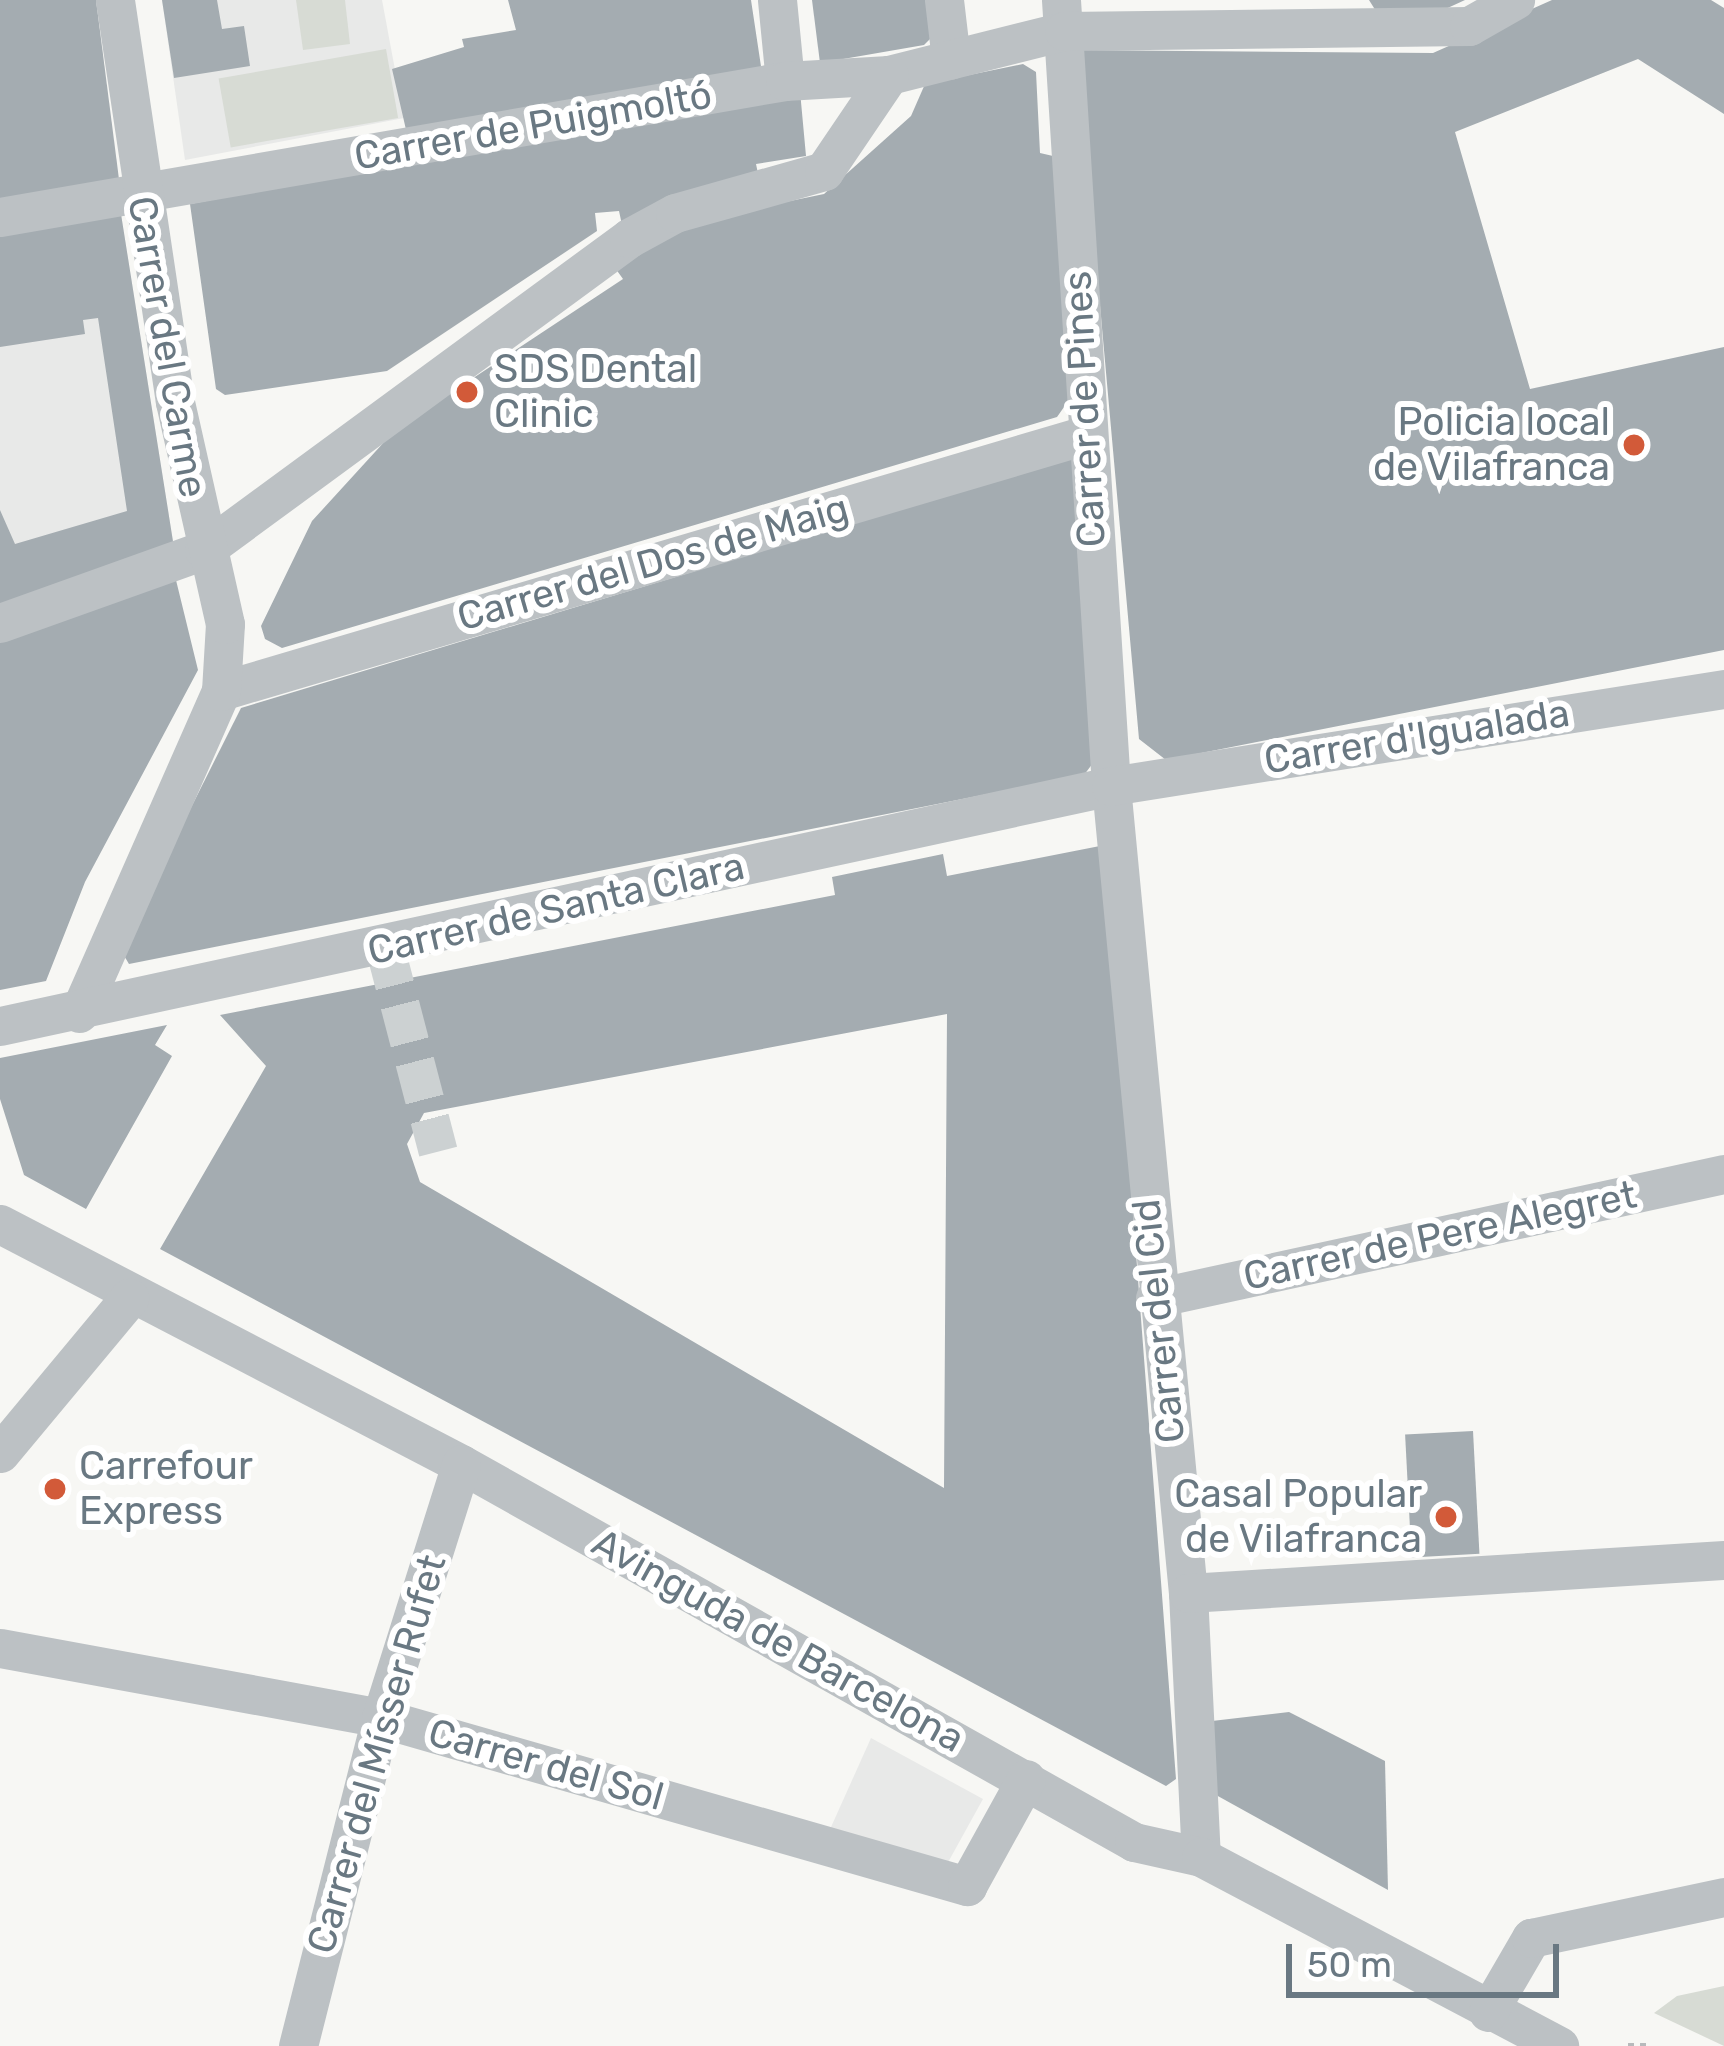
<!DOCTYPE html>
<meta charset="utf-8">
<style>
body{margin:0}
#map{position:relative;width:1724px;height:2046px;overflow:hidden;background:#f7f7f4;font-family:Rubik,sans-serif}
div>[style]{position:absolute}
.built>*{inset:0;background:#e8e9e8}
.green>*{inset:0;background:#d7dbd4;transform-origin:0 0}
.building>*{inset:0;background:#a4acb1;transform-origin:0 0}
.minor-tunnel>*{height:39px;margin-top:-19.5px;transform-origin:0;background:repeating-linear-gradient(90deg,#ccd1d2 0 39px,transparent 0 59px)}
.path>*{height:6px;margin-top:-3px;transform-origin:0;background:repeating-linear-gradient(90deg,#b7babc 0 6px,transparent 0 12px)}
.minor>*{height:39px;margin:-19.5px;padding:0 19.5px;transform-origin:19.5px;border-radius:19.5px;background:#bcc1c4}
.dots>*{width:33px;height:33px;translate:-50% -50%;box-sizing:border-box;border:6px solid #fff;border-radius:50%}
span{translate:-50% -50%;white-space:nowrap;text-align:center;line-height:1.15;-webkit-text-stroke:12px #fff;paint-order:stroke}
.street-label{font-size:39px;color:#697882}
.poi-label{font-size:39px;color:#697882}
.left{translate:0 -50%;text-align:left}
.right{translate:-100% -50%;text-align:right}
.scale{position:absolute;left:1286px;top:1944px;width:273px;height:54px;box-sizing:border-box;border:6px solid #697882;border-top:0;padding-left:15px;font-size:36px;line-height:42px;white-space:nowrap;color:#697882;-webkit-text-stroke:9px #fff;paint-order:stroke}
</style>
<div id="map">
<div class="built">
<i style="clip-path:polygon(162px 0,382px 0,404px 118px,185px 160px)"></i>
<i style="clip-path:polygon(121px 214px,175px 554px,0 612px,0 231px)"></i>
<i style="clip-path:polygon(871px 1738px,983px 1799px,946px 1866px,827px 1836px)"></i>
</div>
<div class="green">
<i style="clip-path:polygon(296px 0,345px 0,350px 44px,303px 50px)"></i>
<i style="left:386px;top:49px;width:70px;height:170px;rotate:80deg"></i>
<i style="clip-path:polygon(1724px 1986px,1724px 2046px,1654px 2013px,1677px 1996px)"></i>
</div>
<div class="building">
<i style="clip-path:polygon(0 0,96px 0,120px 187px,0 207px)"></i>
<i style="clip-path:polygon(162px 0,217px 0,222px 29px,244px 26px,250px 66px,174px 78px)"></i>
<i style="clip-path:polygon(508px 0,751px 0,762px 73px,407px 134px,392px 69px,464px 47px,462px 39px,516px 30px)"></i>
<i style="clip-path:polygon(812px 0,932px 0,933px 36px,924px 45px,820px 63px)"></i>
<i style="clip-path:polygon(1369px 0,1465px 0,1428px 17px,1379px 16px)"></i>
<i style="clip-path:polygon(1552px 0,1711px 0,1724px 8px,1724px 114px,1638px 59px,1455px 132px,1530px 389px,1724px 347px,1724px 650px,1166px 760px,1139px 739px,1077px 50px,1433px 53px)"></i>
<i style="clip-path:polygon(1023px 64px,1036px 72px,1040px 153px,1053px 156px,1069px 400px,1057px 417px,282px 648px,265px 639px,261px 626px,312px 521px,396px 429px,623px 279px,613px 265px,677px 224px,824px 194px,911px 116px,925px 84px)"></i>
<i style="clip-path:polygon(800px 91px,806px 156px,756px 164px,760px 183px,622px 225px,619px 211px,595px 213px,597px 231px,387px 371px,225px 395px,216px 389px,190px 204px)"></i>
<i style="clip-path:polygon(121px 214px,175px 554px,0 612px,0 510px,15px 544px,127px 511px,98px 318px,83px 320px,85px 334px,0 347px,0 230px)"></i>
<i style="clip-path:polygon(1076px 456px,1102px 751px,1084px 775px,129px 964px,120px 949px,241px 708px)"></i>
<i style="clip-path:polygon(175px 576px,198px 670px,85px 882px,46px 981px,0 990px,0 632px)"></i>
<i style="clip-path:polygon(evenodd,1105px 845px,1176px 1779px,1166px 1786px,160px 1249px,266px 1066px,220px 1015px,835px 895px,832px 877px,943px 854px,947px 876px,1105px 845px,947px 1014px,944px 1488px,420px 1182px,407px 1144px,424px 1113px,947px 1014px)"></i>
<i style="clip-path:polygon(167px 1025px,155px 1045px,172px 1056px,86px 1209px,24px 1175px,0 1099px,0 1058px)"></i>
<i style="left:1473px;top:1431px;width:123px;height:68px;rotate:87deg"></i>
<i style="clip-path:polygon(1289px 1712px,1385px 1761px,1388px 1890px,1216px 1795px,1212px 1721px)"></i>
</div>
<div class="minor-tunnel">
<i style="left:385px;top:947px;width:211px;rotate:75.4deg"></i>
</div>
<div class="path">
<i style="left:1628px;top:2046px;width:20px"></i>
</div>
<div class="minor">
<i style="left:777px;top:0;width:81px;rotate:84.4deg"></i>
<i style="left:944px;top:0;width:60px;rotate:83.3deg"></i>
<i style="left:1061px;top:0;width:788px;rotate:86.36deg"></i>
<i style="left:1111px;top:786px;width:811px;rotate:84.55deg"></i>
<i style="left:1188px;top:1593px;width:264px;rotate:87.2deg"></i>
<i style="left:0;top:217px;width:797px;rotate:-9.83deg"></i>
<i style="left:785px;top:81px;width:104px;rotate:-3.3deg"></i>
<i style="left:889px;top:75px;width:180px;rotate:-14.1deg"></i>
<i style="left:1064px;top:31px;width:405px;rotate:-0.7deg"></i>
<i style="left:1469px;top:26px;width:53px;rotate:-29.5deg"></i>
<i style="left:0;top:623px;width:217px;rotate:-19.7deg"></i>
<i style="left:204px;top:550px;width:527px;rotate:-36.28deg"></i>
<i style="left:629px;top:238px;width:52px;rotate:-28.5deg"></i>
<i style="left:675px;top:213px;width:155px;rotate:-15.7deg"></i>
<i style="left:824px;top:171px;width:116px;rotate:-55.9deg"></i>
<i style="left:221px;top:691px;width:901px;rotate:-16.5deg"></i>
<i style="left:79px;top:1013px;width:352px;rotate:-66.2deg"></i>
<i style="left:221px;top:691px;width:67px;rotate:-86.6deg"></i>
<i style="left:225px;top:624px;width:228px;rotate:-102.7deg"></i>
<i style="left:175px;top:402px;width:406px;rotate:-98.5deg"></i>
<i style="left:0;top:1026px;width:1137px;rotate:-12.19deg"></i>
<i style="left:1111px;top:786px;width:621px;rotate:-8.99deg"></i>
<i style="left:0;top:1224px;width:520px;rotate:27.5deg"></i>
<i style="left:461px;top:1464px;width:772px;rotate:29.32deg"></i>
<i style="left:1134px;top:1842px;width:69px;rotate:12.6deg"></i>
<i style="left:1201px;top:1857px;width:405px;rotate:27.8deg"></i>
<i style="left:1155px;top:1298px;width:582px;rotate:-12.29deg"></i>
<i style="left:0;top:1453px;width:202px;rotate:-50.2deg"></i>
<i style="left:1188px;top:1593px;width:537px;rotate:-3.52deg"></i>
<i style="left:0;top:1648px;width:387px;rotate:10.4deg"></i>
<i style="left:381px;top:1718px;width:610px;rotate:16deg"></i>
<i style="left:967px;top:1886px;width:122px;rotate:-61.1deg"></i>
<i style="left:1488px;top:2012px;width:86px;rotate:-59.8deg"></i>
<i style="left:1531px;top:1938px;width:197px;rotate:-12deg"></i>
<i style="left:298px;top:2046px;width:338px;rotate:-75.8deg"></i>
<i style="left:381px;top:1718px;width:266px;rotate:-72.5deg"></i>
</div>
<div class="dots">
<i style="left:467px;top:392px;background:#d25a39"></i>
<i style="left:1634px;top:445px;background:#d25a39"></i>
<i style="left:55px;top:1489px;background:#d25a39"></i>
<i style="left:1446px;top:1517px;background:#d25a39"></i>
</div>
<div class="street-label">
<span style="left:533px;top:126px;rotate:-10deg">Carrer de Puigmoltó</span>
<span style="left:167px;top:347px;rotate:80deg">Carrer del Carme</span>
<span style="left:1085px;top:409px;rotate:-93deg">Carrer de Pines</span>
<span style="left:653px;top:563px;rotate:-16deg">Carrer del Dos de Maig</span>
<span style="left:1417px;top:737px;rotate:-9deg">Carrer d'Igualada</span>
<span style="left:556px;top:909px;rotate:-13deg">Carrer de Santa Clara</span>
<span style="left:1440px;top:1236px;rotate:-12deg">Carrer de Pere Alegret</span>
<span style="left:1159px;top:1321px;rotate:-96deg">Carrer del Cid</span>
<span style="left:778px;top:1641px;rotate:29deg">Avinguda de Barcelona</span>
<span style="left:377px;top:1754px;rotate:-74deg">Carrer del Mísser Rufet</span>
<span style="left:546px;top:1765px;rotate:16deg">Carrer del Sol</span>
</div>
<div class="poi-label">
<span class="left" style="left:494px;top:392px">SDS Dental<br>Clinic</span>
<span class="right" style="left:1610px;top:445px">Policia local<br>de Vilafranca</span>
<span class="left" style="left:79px;top:1489px">Carrefour<br>Express</span>
<span class="right" style="left:1422px;top:1517px">Casal Popular<br>de Vilafranca</span>
</div>
<div class="scale">50 m</div>
</div>
